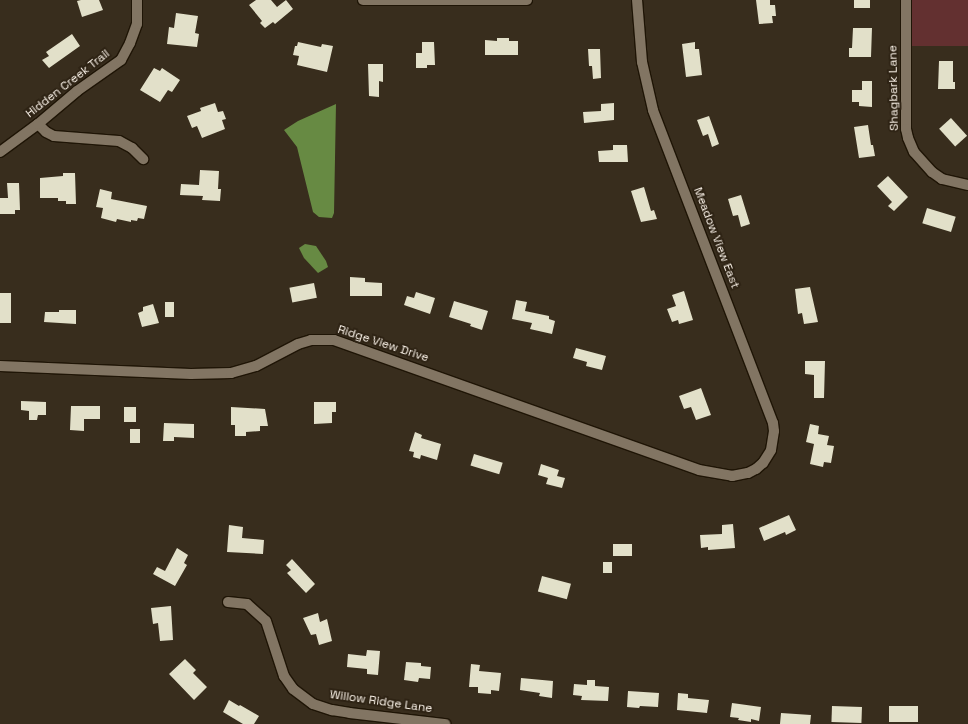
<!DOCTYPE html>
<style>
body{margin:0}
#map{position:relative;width:968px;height:724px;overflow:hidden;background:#382d1d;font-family:"Space Grotesk",sans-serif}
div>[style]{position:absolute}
.green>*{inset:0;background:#633030;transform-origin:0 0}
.water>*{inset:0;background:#678a43}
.building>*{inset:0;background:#e2e0c9;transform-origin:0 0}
.roads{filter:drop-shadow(1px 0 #1f1506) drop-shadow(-1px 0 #1f1506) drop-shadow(0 1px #1f1506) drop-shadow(0 -1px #1f1506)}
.minor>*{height:10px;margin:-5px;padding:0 5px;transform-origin:5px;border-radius:5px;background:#827563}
span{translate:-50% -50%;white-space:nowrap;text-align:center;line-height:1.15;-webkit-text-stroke:4px #2e2314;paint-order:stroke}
.street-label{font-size:12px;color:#fbf3e9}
</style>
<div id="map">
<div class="green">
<i style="left:912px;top:0;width:56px;height:46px"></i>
</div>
<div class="water">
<i style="clip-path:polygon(336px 104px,334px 213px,332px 218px,319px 217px,313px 212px,297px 147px,284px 130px,298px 121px)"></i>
<i style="clip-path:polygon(305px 244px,316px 246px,326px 261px,328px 267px,318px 273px,304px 258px,299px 248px)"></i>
</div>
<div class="building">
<i style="clip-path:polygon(81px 0,99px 0,103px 10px,82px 17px,77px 1px)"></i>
<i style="clip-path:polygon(256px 0,271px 0,277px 7px,286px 0,293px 9px,275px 24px,273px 22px,265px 28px,260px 23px,262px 21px,249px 5px)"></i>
<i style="clip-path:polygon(756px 0,770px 0,770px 5px,775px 5px,776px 16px,772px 16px,773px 23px,759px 24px)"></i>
<i style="left:854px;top:0;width:16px;height:8px"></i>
<i style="clip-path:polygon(176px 13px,198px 16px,195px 33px,199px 34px,197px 47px,167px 44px,169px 27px,174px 28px)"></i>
<i style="clip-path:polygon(853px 28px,872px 28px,871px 57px,849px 57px,849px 48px,852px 48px)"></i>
<i style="clip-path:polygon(72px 34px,80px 46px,49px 68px,42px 60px,49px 56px,46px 52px)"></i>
<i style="clip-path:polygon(497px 38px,509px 38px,509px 41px,518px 41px,518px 55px,485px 55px,485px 40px,497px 41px)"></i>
<i style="clip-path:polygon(298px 42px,321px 47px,322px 44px,333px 46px,327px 72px,297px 65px,299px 56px,293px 55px,295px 46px,297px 46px)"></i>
<i style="clip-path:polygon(422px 42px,434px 42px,435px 65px,427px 65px,427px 68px,416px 68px,416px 53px,422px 53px)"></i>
<i style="clip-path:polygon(695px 42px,695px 49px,699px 49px,702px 75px,686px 77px,682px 44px)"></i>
<i style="clip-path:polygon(588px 49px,600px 49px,601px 78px,593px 79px,592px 66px,589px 66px)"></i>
<i style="clip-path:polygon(939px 61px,953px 61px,953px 82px,955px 82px,955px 89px,938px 89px)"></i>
<i style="clip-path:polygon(368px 64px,383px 64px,383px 82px,379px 81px,379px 97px,369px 96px)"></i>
<i style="clip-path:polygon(154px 68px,160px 71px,162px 68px,180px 80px,172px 92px,168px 90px,160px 102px,140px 90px)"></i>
<i style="clip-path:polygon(862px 81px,872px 81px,872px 107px,859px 106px,859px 102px,852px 102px,852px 90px,862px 90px)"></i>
<i style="clip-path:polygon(215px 103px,218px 112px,223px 111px,226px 119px,222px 120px,225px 129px,202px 138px,197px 126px,192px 128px,187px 116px,201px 111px,200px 108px)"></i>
<i style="clip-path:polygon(614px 103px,614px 120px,584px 123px,583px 112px,601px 111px,601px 104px)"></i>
<i style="clip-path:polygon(709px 116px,719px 144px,712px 147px,708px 134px,703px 136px,697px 120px)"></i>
<i style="left:951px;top:118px;width:24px;height:16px;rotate:48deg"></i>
<i style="clip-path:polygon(868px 125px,871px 145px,873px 145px,875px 156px,859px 158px,854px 127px)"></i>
<i style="clip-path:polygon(613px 145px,627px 145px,628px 162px,599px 162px,598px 151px,613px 150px)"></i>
<i style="clip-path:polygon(200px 170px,219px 171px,218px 189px,221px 189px,220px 201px,202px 200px,203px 196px,180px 195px,181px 184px,199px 185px)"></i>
<i style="clip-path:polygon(63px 173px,75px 173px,76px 204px,66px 204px,66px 201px,58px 201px,58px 198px,40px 198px,40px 178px,63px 176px)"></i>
<i style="clip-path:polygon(888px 176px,908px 197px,894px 211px,888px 206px,892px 202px,877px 186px)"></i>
<i style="clip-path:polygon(7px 183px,19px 183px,20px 210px,15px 210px,15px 214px,0 214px,0 198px,8px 198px)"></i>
<i style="clip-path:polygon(644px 187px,651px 211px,654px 210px,657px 219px,641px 222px,631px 191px)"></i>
<i style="clip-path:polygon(100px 189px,112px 192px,111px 199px,147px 206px,144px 219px,138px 218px,137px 221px,131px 220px,131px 222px,117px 219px,116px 222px,101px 218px,103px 208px,96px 207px)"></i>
<i style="clip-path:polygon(741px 195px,750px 224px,741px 227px,738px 215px,733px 216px,728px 199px)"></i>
<i style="left:927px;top:208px;width:30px;height:16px;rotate:17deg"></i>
<i style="clip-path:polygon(350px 277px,365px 278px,365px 282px,382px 283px,382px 296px,350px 296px)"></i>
<i style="left:314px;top:283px;width:15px;height:25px;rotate:79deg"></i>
<i style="clip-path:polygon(810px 287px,818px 322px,804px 324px,802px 313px,798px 314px,795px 289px)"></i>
<i style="clip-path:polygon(684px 291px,693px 320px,679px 324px,678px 320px,672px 322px,667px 309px,676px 306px,672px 295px)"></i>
<i style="clip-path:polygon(416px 292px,435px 298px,430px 314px,404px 305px,407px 296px,414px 298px)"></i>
<i style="left:0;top:293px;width:11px;height:30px"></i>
<i style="clip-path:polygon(516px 300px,527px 302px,525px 311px,549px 316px,549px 319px,555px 321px,552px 334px,530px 329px,532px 323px,512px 319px)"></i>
<i style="clip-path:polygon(454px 301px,488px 311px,482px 330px,470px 326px,471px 324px,449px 317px)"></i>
<i style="left:165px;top:302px;width:9px;height:15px"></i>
<i style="clip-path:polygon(153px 304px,159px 323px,142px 327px,138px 313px,143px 311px,143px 307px)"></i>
<i style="clip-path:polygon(59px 310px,76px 310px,76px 324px,44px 322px,45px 312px,59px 312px)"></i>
<i style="clip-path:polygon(576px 348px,606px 356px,602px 370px,586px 366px,587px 362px,573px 358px)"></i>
<i style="clip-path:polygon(805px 361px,825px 361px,824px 398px,814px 398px,814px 375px,805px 374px)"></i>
<i style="clip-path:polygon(701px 388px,711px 415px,696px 420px,691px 407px,684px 409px,679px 396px)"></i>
<i style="clip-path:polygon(21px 401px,46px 402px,46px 415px,38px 415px,37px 420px,29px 420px,29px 411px,21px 410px)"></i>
<i style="clip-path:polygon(314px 402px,336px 402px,336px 412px,332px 412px,332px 423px,314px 424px)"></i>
<i style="clip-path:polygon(71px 406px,100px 406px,100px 419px,84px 419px,84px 431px,70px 430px)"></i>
<i style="left:124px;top:407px;width:12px;height:15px"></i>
<i style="clip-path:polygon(231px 407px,265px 409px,268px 426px,260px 426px,260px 431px,246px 432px,246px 436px,235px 436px,235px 425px,231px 425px)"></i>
<i style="clip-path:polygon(164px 423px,194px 424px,194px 438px,174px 437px,174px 441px,163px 441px)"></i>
<i style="clip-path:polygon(810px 424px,819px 426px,818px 434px,829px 436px,827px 445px,834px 446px,831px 463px,824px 462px,823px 467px,810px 464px,814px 444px,806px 442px)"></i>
<i style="left:130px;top:429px;width:10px;height:14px"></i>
<i style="clip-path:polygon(415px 432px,422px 435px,421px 438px,441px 444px,437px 460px,421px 455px,420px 459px,413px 457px,414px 452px,409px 451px)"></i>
<i style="left:474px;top:454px;width:30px;height:12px;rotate:17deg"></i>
<i style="clip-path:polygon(541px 464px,559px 470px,557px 476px,565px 478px,562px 488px,546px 484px,548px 478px,538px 475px)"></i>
<i style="clip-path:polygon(789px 515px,796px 530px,786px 535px,785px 532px,764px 541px,759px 528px)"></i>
<i style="clip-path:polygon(733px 524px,735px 548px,708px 550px,708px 547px,701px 548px,700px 535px,722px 534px,722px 525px)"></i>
<i style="clip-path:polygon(229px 525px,243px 527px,242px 538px,264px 540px,263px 554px,227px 552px)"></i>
<i style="left:632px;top:544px;width:12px;height:19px;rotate:90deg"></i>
<i style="clip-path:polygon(177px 548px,188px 555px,184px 563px,187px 565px,175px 586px,153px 574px,157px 567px,165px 571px)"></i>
<i style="clip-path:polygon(292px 559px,315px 584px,306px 593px,287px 573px,291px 570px,286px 565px)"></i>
<i style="left:603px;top:562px;width:9px;height:11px"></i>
<i style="left:542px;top:576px;width:30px;height:16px;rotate:15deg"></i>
<i style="clip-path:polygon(171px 606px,173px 640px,160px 641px,158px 623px,153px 624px,151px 608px)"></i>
<i style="clip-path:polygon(318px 613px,320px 622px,327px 619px,332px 641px,319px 645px,316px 634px,311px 635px,303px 618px)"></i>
<i style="clip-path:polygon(367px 650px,380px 651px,378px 675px,367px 674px,367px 669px,347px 667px,348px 654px,366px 656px)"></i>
<i style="clip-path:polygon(185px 659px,196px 670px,193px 673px,207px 687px,194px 700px,169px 674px)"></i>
<i style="clip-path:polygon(406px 662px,421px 663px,421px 666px,431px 667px,430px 679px,419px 678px,418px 682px,404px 680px)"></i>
<i style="clip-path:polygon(471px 664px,480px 665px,479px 671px,501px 673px,499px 691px,491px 690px,491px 694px,478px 693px,478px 687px,469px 687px)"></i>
<i style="clip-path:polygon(521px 678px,553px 681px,552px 698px,539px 696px,540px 693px,520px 690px)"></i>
<i style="clip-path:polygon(587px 680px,595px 680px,595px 686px,609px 687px,608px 701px,581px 700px,582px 696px,573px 695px,574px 684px,587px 685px)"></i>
<i style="clip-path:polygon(628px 691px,659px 693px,658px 707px,640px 706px,639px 708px,627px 707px)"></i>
<i style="clip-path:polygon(678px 693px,688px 694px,688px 698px,709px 700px,707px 713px,677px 710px)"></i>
<i style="clip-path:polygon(229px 700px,239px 706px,240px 705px,259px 716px,254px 724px,243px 724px,223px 712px)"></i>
<i style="clip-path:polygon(732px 703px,761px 707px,759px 721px,751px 719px,751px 722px,738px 720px,739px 718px,730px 717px)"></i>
<i style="left:832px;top:706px;width:30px;height:16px;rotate:2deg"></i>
<i style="left:889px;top:706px;width:29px;height:16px"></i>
<i style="clip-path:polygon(781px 713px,811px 715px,810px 724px,780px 724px)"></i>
</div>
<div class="roads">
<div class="minor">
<i style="left:363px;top:0;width:164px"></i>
<i style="left:906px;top:0;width:129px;rotate:90deg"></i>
<i style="left:906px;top:129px;width:9px;rotate:77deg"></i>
<i style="left:908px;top:138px;width:15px;rotate:67deg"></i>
<i style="left:914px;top:152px;width:27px;rotate:48deg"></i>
<i style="left:932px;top:172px;width:12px;rotate:35deg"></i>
<i style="left:942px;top:179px;width:27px;rotate:13deg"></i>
<i style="left:38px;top:124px;width:11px;rotate:45deg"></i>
<i style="left:46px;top:132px;width:9px;rotate:27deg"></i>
<i style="left:54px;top:136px;width:65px;rotate:4.4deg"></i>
<i style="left:119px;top:141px;width:15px;rotate:28deg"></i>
<i style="left:132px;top:148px;width:16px;rotate:45deg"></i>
<i style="left:0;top:152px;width:47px;rotate:-36.4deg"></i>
<i style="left:38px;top:124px;width:51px;rotate:-40.2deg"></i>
<i style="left:77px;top:91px;width:54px;rotate:-35.2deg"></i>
<i style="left:121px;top:60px;width:19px;rotate:-62deg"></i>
<i style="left:130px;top:43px;width:20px;rotate:-70deg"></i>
<i style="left:137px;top:24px;width:24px;rotate:-90deg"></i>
<i style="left:0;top:366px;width:191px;rotate:2.4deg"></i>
<i style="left:191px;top:374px;width:40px;rotate:-1.4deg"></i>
<i style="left:231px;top:373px;width:26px;rotate:-16deg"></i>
<i style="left:256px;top:366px;width:47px;rotate:-27.6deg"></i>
<i style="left:298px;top:344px;width:14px;rotate:-17deg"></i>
<i style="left:311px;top:340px;width:23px"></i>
<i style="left:334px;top:340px;width:387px;rotate:19.6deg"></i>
<i style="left:699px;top:470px;width:34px;rotate:10deg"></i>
<i style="left:732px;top:476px;width:16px;rotate:-11deg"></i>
<i style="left:748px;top:473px;width:9px;rotate:-27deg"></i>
<i style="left:756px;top:469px;width:9px;rotate:-41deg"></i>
<i style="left:763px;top:463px;width:15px;rotate:-58deg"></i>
<i style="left:771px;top:450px;width:19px;rotate:-81deg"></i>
<i style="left:774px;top:431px;width:8px;rotate:-97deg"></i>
<i style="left:773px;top:423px;width:335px;rotate:-111deg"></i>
<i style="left:653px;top:110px;width:49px;rotate:-102.9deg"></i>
<i style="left:642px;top:62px;width:62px;rotate:-94.6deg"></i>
<i style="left:228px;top:602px;width:19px;rotate:6deg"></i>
<i style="left:247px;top:604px;width:25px;rotate:42deg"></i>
<i style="left:266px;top:621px;width:58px;rotate:71.9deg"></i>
<i style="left:284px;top:676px;width:16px;rotate:55deg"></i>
<i style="left:293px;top:689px;width:25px;rotate:37deg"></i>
<i style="left:313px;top:704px;width:20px;rotate:18deg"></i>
<i style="left:332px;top:710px;width:18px;rotate:9deg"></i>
<i style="left:350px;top:713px;width:96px;rotate:6.6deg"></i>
</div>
</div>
<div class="street-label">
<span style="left:68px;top:84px;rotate:-38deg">Hidden Creek Trail</span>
<span style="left:894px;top:88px;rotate:-91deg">Shagbark Lane</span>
<span style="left:716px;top:238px;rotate:69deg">Meadow View East</span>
<span style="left:383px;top:344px;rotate:18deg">Ridge View Drive</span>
<span style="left:381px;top:702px;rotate:8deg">Willow Ridge Lane</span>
</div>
</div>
